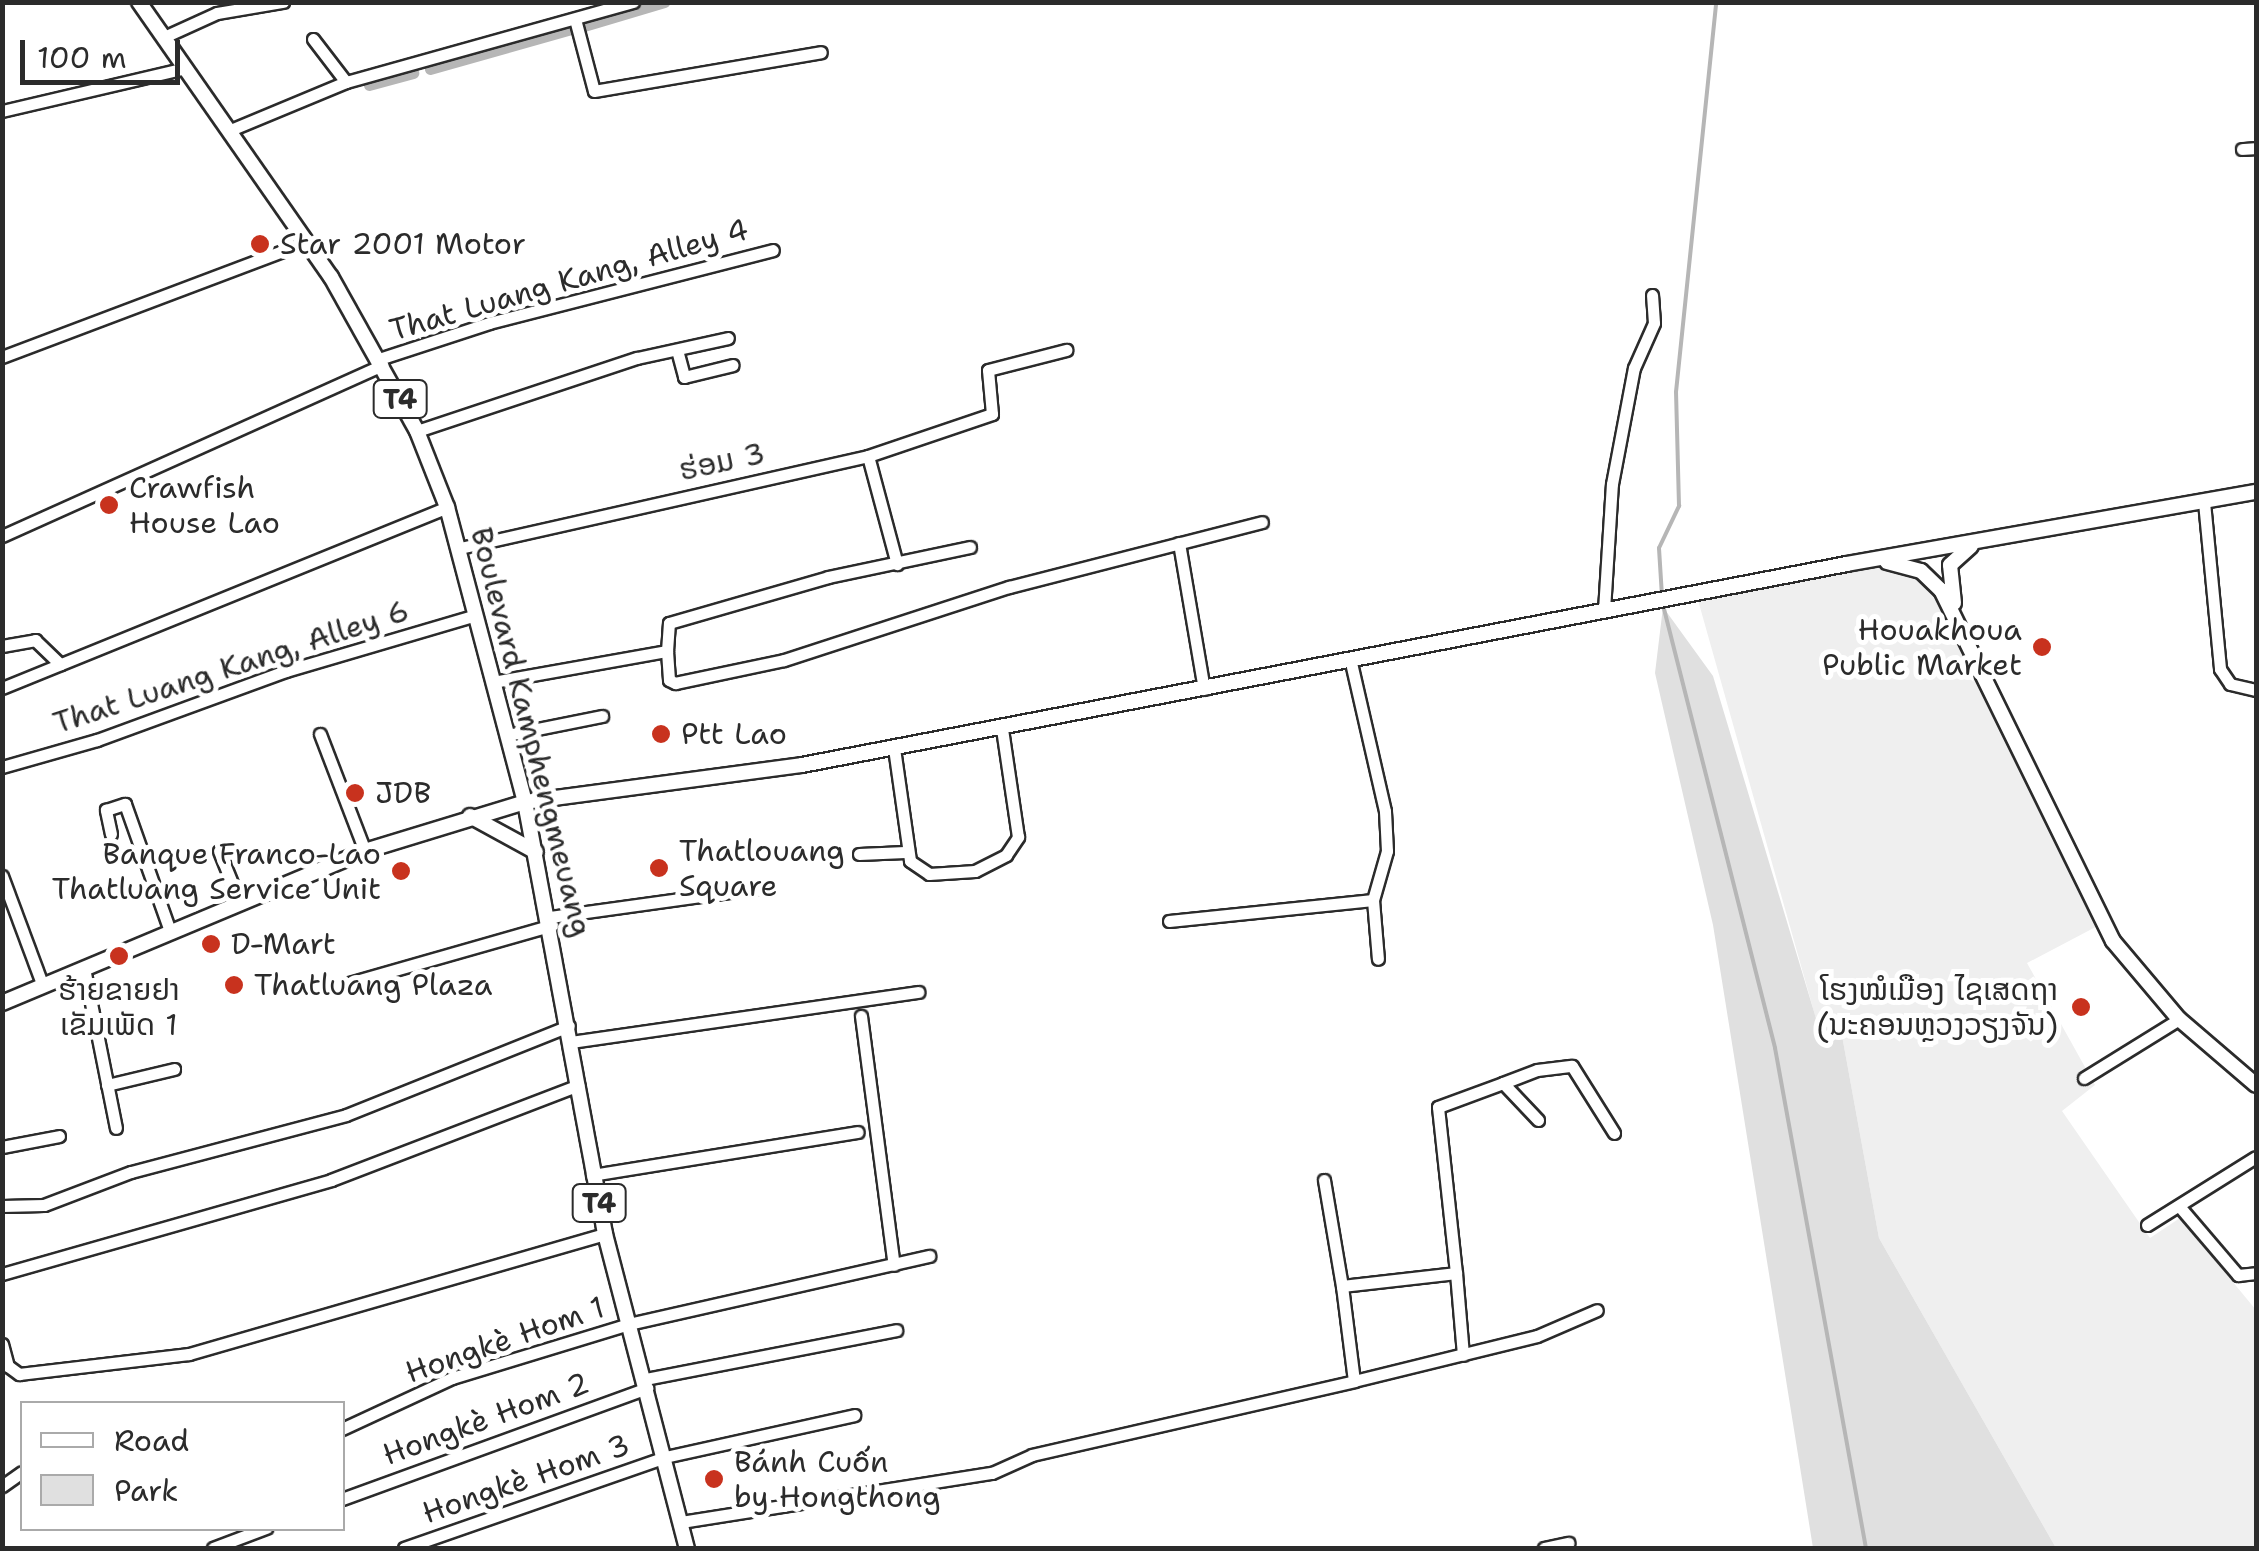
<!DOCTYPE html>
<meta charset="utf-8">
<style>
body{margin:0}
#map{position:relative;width:2259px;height:1551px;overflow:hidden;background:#fff;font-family:"Shantell Sans","Noto Sans Lao",sans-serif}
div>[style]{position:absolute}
.built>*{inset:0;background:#efefef}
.green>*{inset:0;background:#e0e0e0}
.stream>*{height:4px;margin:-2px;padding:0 2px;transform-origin:2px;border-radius:2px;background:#b6b6b6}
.canal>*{height:11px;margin:-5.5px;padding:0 5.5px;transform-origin:5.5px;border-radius:5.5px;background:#b6b6b6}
.roads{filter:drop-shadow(2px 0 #2b2b2b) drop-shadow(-2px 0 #2b2b2b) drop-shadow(0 2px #2b2b2b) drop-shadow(0 -2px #2b2b2b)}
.minor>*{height:11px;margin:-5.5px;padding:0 5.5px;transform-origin:5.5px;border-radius:5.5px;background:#fff}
.major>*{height:14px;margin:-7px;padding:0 7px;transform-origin:7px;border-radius:7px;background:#fff}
.dots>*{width:28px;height:28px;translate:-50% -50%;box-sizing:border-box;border:5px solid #fff;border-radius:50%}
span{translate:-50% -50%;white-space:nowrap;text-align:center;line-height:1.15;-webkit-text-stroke:10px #fff;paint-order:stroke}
.shield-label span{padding:2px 8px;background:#fff;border:2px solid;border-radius:8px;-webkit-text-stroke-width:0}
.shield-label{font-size:28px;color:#2b2b2b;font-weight:700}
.poi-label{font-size:30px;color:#2b2b2b}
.left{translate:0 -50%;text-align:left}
.right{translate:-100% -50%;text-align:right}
.street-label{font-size:30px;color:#2b2b2b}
.frame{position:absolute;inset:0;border:5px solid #2b2b2b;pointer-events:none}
.legend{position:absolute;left:20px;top:1401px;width:325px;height:130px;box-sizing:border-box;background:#fff;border:2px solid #aaa;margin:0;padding:12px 18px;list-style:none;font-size:30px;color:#2b2b2b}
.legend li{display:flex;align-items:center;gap:20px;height:50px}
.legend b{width:50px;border:2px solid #aaa}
.scale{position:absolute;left:20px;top:40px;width:160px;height:45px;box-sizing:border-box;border:5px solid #2b2b2b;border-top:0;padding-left:12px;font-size:30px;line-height:35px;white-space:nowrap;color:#2b2b2b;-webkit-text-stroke:8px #fff;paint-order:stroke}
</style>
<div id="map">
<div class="built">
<i style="clip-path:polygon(1894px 561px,1929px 576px,2107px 921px,2027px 963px,2095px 1085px,2062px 1111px,2150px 1238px,2180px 1218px,2256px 1310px,2256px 1548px,2056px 1548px,1879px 1238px,1841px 1030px,1818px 1026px,1696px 593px)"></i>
</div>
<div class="green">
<i style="clip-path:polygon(1663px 607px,1713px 676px,1818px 1025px,1841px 1030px,1879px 1238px,2056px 1548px,1813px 1548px,1713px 925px,1655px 673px)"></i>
</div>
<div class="stream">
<i style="left:1662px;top:596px;width:48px;rotate:-93.6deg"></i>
<i style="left:1659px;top:548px;width:47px;rotate:-64.5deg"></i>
<i style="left:1679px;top:506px;width:114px;rotate:-91.5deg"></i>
<i style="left:1676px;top:392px;width:392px;rotate:-84.1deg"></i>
<i style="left:1663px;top:605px;width:457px;rotate:75.8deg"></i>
<i style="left:1775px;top:1048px;width:508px;rotate:79.69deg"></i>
</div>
<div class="canal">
<i style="left:584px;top:26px;width:84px;rotate:-16.7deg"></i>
<i style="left:430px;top:69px;width:147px;rotate:-15.8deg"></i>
<i style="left:369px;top:85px;width:46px;rotate:-15.3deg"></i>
</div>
<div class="roads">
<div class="minor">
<i style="left:575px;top:19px;width:74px;rotate:75.2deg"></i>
<i style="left:594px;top:91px;width:230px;rotate:-9.7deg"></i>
<i style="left:164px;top:37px;width:58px;rotate:-24.4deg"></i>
<i style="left:217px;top:13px;width:67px;rotate:-9.5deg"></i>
<i style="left:313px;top:39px;width:54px;rotate:52.5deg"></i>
<i style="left:2px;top:111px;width:188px;rotate:-13.2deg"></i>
<i style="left:228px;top:131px;width:128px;rotate:-22.6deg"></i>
<i style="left:346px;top:82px;width:298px;rotate:-15.6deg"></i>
<i style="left:2242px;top:149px;width:14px;rotate:-4deg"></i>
<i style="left:677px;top:350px;width:28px;rotate:75deg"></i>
<i style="left:684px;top:377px;width:50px;rotate:-13.8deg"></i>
<i style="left:2px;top:357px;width:326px;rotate:-20.7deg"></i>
<i style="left:379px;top:359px;width:116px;rotate:-18.1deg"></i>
<i style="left:489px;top:323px;width:293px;rotate:-14.4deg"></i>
<i style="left:417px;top:431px;width:232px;rotate:-18.4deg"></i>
<i style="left:637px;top:358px;width:93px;rotate:-12.4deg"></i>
<i style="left:868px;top:456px;width:112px;rotate:75deg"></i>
<i style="left:2204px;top:502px;width:168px;rotate:84.5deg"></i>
<i style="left:2220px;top:669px;width:18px;rotate:56deg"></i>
<i style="left:2230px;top:684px;width:27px;rotate:13deg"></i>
<i style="left:2px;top:536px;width:417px;rotate:-24.2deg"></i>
<i style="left:1179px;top:543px;width:148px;rotate:80.3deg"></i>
<i style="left:460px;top:548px;width:418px;rotate:-12.7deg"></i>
<i style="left:868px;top:456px;width:131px;rotate:-18.7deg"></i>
<i style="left:992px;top:414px;width:44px;rotate:-95.2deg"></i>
<i style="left:988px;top:370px;width:81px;rotate:-14.4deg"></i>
<i style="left:1604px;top:610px;width:126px;rotate:-86.4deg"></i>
<i style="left:1612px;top:484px;width:118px;rotate:-79.3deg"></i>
<i style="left:1634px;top:368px;width:49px;rotate:-66deg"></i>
<i style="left:1654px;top:323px;width:28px;rotate:-94deg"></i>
<i style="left:2px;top:646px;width:34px;rotate:-10deg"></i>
<i style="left:35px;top:640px;width:35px;rotate:44deg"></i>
<i style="left:667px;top:651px;width:28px;rotate:-86deg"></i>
<i style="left:669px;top:623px;width:166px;rotate:-16.1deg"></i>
<i style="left:828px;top:577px;width:145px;rotate:-11.9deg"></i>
<i style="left:493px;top:682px;width:177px;rotate:-10.1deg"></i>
<i style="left:667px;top:651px;width:29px;rotate:86deg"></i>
<i style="left:669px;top:680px;width:7px;rotate:27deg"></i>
<i style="left:675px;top:683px;width:111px;rotate:-11.9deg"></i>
<i style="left:784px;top:660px;width:237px;rotate:-18deg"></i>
<i style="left:1009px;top:587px;width:261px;rotate:-14.4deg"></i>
<i style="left:2px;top:688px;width:480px;rotate:-22.1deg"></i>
<i style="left:320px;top:734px;width:125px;rotate:69deg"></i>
<i style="left:507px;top:735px;width:97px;rotate:-11.3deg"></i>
<i style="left:894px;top:748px;width:114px;rotate:81.9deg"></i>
<i style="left:910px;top:861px;width:23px;rotate:34deg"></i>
<i style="left:929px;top:874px;width:46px;rotate:-3.7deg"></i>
<i style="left:975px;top:871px;width:35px;rotate:-27deg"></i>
<i style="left:1006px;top:855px;width:22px;rotate:-56deg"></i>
<i style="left:1018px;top:837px;width:110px;rotate:-98.4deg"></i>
<i style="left:2px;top:767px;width:99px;rotate:-15.9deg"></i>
<i style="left:97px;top:740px;width:201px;rotate:-20.1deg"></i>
<i style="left:286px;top:671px;width:198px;rotate:-16.4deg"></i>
<i style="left:111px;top:834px;width:25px;rotate:-102deg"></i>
<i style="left:106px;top:810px;width:20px;rotate:-18deg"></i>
<i style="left:125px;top:804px;width:135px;rotate:70.5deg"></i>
<i style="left:219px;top:851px;width:56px;rotate:68deg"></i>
<i style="left:859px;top:854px;width:46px;rotate:-2.5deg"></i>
<i style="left:2px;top:876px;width:117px;rotate:69.6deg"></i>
<i style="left:1373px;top:900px;width:59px;rotate:85.2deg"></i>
<i style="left:550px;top:917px;width:219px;rotate:-7.9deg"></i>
<i style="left:1169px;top:921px;width:205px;rotate:-5.9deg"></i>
<i style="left:1373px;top:900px;width:51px;rotate:-74.1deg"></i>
<i style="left:1387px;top:851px;width:40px;rotate:-92.9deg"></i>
<i style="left:1385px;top:811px;width:153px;rotate:-102.9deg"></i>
<i style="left:84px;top:968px;width:163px;rotate:78.7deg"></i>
<i style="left:328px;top:989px;width:233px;rotate:-15.9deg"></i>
<i style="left:861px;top:1016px;width:251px;rotate:82.5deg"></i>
<i style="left:571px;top:1042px;width:351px;rotate:-8.2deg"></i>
<i style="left:2084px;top:1078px;width:112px;rotate:-31.8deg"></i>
<i style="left:1503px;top:1083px;width:36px;rotate:-21deg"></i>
<i style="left:1537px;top:1070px;width:35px;rotate:-7deg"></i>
<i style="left:1572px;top:1066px;width:79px;rotate:57.9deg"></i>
<i style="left:107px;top:1085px;width:69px;rotate:-13.4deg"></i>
<i style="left:2px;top:1147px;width:58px;rotate:-10.9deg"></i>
<i style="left:592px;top:1175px;width:269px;rotate:-9.2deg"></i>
<i style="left:1324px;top:1180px;width:108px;rotate:80.4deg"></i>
<i style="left:2px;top:1206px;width:42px;rotate:-1.4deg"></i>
<i style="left:44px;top:1205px;width:93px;rotate:-20.8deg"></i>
<i style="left:131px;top:1172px;width:222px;rotate:-14.8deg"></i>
<i style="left:346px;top:1115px;width:240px;rotate:-21.8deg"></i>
<i style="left:2179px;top:1206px;width:91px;rotate:49.5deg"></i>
<i style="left:2238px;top:1275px;width:18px;rotate:-6deg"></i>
<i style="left:2147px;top:1225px;width:128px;rotate:-32deg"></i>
<i style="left:1456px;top:1273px;width:82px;rotate:85.1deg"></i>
<i style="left:2px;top:1274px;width:342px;rotate:-15.9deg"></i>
<i style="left:331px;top:1180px;width:265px;rotate:-21deg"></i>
<i style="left:2px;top:1344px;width:23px;rotate:75deg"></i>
<i style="left:8px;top:1366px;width:14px;rotate:36deg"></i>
<i style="left:19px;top:1374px;width:171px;rotate:-6.7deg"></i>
<i style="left:189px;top:1354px;width:433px;rotate:-16.1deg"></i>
<i style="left:645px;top:1379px;width:256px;rotate:-11deg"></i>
<i style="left:1354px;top:1381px;width:188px;rotate:-13.8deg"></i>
<i style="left:1537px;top:1336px;width:65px;rotate:-23.4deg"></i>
<i style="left:342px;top:1429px;width:121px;rotate:-24.9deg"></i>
<i style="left:452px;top:1378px;width:185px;rotate:-17deg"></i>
<i style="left:629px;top:1324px;width:308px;rotate:-12.8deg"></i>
<i style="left:2px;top:1486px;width:24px;rotate:-35deg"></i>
<i style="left:342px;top:1499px;width:325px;rotate:-20deg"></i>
<i style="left:681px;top:1522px;width:315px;rotate:-9deg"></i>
<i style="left:992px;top:1473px;width:44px;rotate:-24.2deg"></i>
<i style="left:1032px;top:1455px;width:330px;rotate:-12.9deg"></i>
<i style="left:1354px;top:1381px;width:96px;rotate:-97.2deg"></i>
<i style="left:1342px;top:1286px;width:115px;rotate:-6.5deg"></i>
<i style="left:1456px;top:1273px;width:167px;rotate:-96.2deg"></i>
<i style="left:1438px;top:1107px;width:69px;rotate:-20.3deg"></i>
<i style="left:1503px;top:1083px;width:51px;rotate:46.6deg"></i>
<i style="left:213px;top:1548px;width:57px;rotate:-20.7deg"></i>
<i style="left:404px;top:1548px;width:276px;rotate:-19.2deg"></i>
<i style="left:665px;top:1457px;width:194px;rotate:-12.5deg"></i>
<i style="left:1544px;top:1548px;width:25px;rotate:-12deg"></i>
</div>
<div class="major">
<i style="left:139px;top:2px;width:335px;rotate:55.1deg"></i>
<i style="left:331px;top:277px;width:176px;rotate:60.8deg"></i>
<i style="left:417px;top:431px;width:82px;rotate:68.5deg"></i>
<i style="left:447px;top:507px;width:305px;rotate:75.2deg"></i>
<i style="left:525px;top:802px;width:439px;rotate:79.5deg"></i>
<i style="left:605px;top:1234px;width:325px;rotate:75.4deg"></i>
<i style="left:1887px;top:562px;width:35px;rotate:15deg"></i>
<i style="left:1921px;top:571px;width:28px;rotate:44deg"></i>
<i style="left:1941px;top:590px;width:391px;rotate:63.9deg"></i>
<i style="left:2113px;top:941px;width:102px;rotate:49.8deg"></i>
<i style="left:2179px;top:1019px;width:101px;rotate:40.6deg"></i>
<i style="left:1954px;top:603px;width:38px;rotate:-96deg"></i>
<i style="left:1950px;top:565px;width:28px;rotate:-42deg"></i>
<i style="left:470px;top:816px;width:75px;rotate:28.6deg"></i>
<i style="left:2px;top:1003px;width:394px;rotate:-22.7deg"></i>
<i style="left:365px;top:851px;width:167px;rotate:-17deg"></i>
<i style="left:525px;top:802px;width:279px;rotate:-7.6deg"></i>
<i style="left:802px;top:765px;width:1064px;rotate:-10.89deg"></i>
<i style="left:1847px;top:564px;width:415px;rotate:-10deg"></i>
</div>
</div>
<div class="dots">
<i style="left:260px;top:244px;background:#c8321e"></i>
<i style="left:109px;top:505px;background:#c8321e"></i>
<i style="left:2042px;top:647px;background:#c8321e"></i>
<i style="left:661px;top:734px;background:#c8321e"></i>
<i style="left:355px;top:793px;background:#c8321e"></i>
<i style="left:659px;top:868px;background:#c8321e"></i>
<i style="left:401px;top:871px;background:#c8321e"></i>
<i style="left:211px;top:944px;background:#c8321e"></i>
<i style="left:119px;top:956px;background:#c8321e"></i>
<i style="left:234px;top:985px;background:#c8321e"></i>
<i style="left:2081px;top:1007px;background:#c8321e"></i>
<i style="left:714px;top:1479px;background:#c8321e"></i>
</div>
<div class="shield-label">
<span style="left:400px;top:399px">T4</span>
<span style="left:599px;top:1203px">T4</span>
</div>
<div class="poi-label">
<span class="left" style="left:280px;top:244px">Star 2001 Motor</span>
<span class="left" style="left:129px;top:505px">Crawfish<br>House Lao</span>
<span class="right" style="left:2022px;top:647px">Houakhoua<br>Public Market</span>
<span class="left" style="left:681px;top:734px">Ptt Lao</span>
<span class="left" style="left:375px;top:793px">JDB</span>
<span class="left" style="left:679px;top:868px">Thatlouang<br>Square</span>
<span class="right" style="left:381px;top:871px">Banque Franco-Lao<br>Thatluang Service Unit</span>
<span class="left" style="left:231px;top:944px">D-Mart</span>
<span class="left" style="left:254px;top:985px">Thatluang Plaza</span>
<span style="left:119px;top:1007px">ຮ້າຍຂາຍຢາ<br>ເຂັມເພັດ 1</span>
<span class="right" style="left:2058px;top:1007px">ໂຮງໝໍເມືອງ ໄຊເສດຖາ<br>(ນະຄອນຫຼວງວຽງຈັນ)</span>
<span class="left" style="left:734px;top:1479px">Bánh Cuốn<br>by Hongthong</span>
</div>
<div class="street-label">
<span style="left:569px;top:280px;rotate:-16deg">That Luang Kang, Alley 4</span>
<span style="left:722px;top:462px;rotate:-12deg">ຮ່ອມ 3</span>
<span style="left:231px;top:667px;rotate:-18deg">That Luang Kang, Alley 6</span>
<span style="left:531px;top:732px;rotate:76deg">Boulevard Kamphengmeuang</span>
<span style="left:505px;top:1340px;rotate:-19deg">Hongkè Hom 1</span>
<span style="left:486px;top:1419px;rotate:-20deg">Hongkè Hom 2</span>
<span style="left:526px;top:1479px;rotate:-19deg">Hongkè Hom 3</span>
</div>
<div class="frame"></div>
<ul class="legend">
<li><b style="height:12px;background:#fff"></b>Road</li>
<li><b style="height:28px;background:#e0e0e0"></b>Park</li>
</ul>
<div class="scale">100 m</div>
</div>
